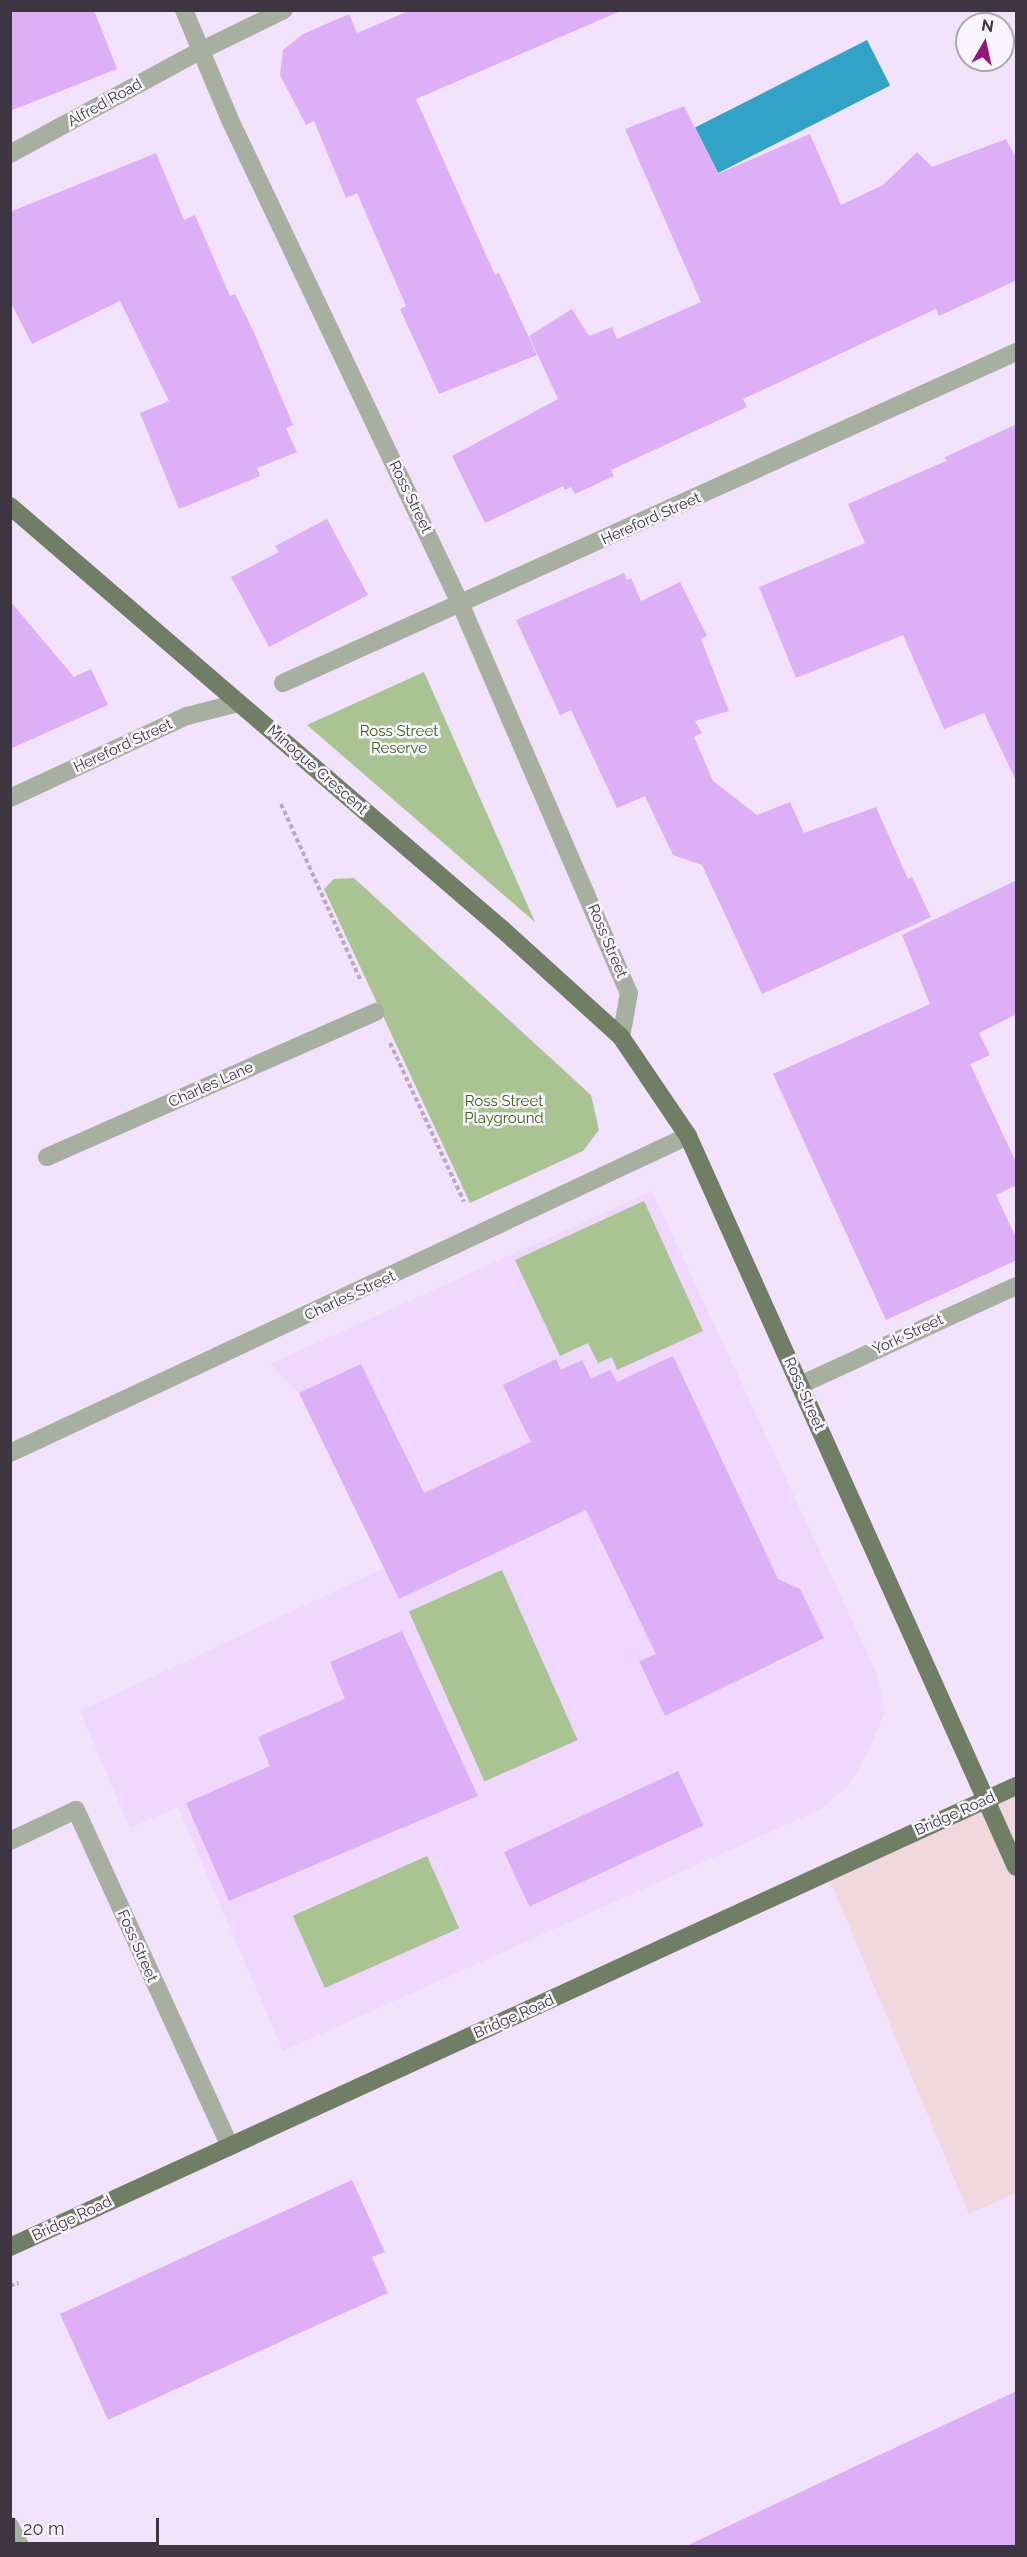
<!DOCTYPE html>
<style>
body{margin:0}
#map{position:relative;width:1027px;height:2557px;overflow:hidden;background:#f2e2fc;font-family:Raleway,sans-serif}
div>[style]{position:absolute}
.commercial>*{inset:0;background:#f1d7de}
.built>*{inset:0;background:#f0d7fe}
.green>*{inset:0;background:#aac393;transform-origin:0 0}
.water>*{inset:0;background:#33a2c7;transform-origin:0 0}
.building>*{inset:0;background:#ddaff7;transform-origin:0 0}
.path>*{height:4px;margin-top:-2px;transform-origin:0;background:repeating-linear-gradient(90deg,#b8aac0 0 4.5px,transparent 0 7.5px)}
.minor>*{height:18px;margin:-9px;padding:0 9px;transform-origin:9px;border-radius:9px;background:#a7afa1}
.major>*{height:18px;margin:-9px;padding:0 9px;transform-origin:9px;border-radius:9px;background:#707e65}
span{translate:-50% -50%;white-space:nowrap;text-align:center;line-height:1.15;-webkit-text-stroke:5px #f8f4fb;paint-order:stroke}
.street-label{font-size:15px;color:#3d3541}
.park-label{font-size:15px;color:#416313}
.frame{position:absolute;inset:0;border:12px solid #3d3541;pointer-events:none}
.north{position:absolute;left:955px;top:12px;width:60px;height:60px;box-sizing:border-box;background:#f8f4fb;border:2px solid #ada8b1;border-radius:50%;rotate:9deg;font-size:16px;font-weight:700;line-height:24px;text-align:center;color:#3d3541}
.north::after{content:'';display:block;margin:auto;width:21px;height:27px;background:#901978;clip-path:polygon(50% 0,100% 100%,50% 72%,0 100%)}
.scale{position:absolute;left:12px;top:2518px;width:147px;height:27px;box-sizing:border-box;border:3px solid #3d3541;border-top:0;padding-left:8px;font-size:18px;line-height:21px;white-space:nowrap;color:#3d3541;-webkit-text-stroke:4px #f8f4fb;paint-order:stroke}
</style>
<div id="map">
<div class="commercial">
<i style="clip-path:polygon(1016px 1786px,1016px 2193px,969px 2214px,827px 1873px)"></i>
</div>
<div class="built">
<i style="clip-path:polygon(652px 1191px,876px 1672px,885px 1712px,868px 1752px,849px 1785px,821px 1809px,283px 2051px,178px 1807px,130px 1828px,80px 1711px,384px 1568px,299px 1393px,270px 1364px)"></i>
</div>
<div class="green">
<i style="clip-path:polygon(424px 672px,535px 922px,307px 725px)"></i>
<i style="clip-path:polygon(354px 878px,591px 1095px,599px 1130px,583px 1151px,470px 1203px,324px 889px,334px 879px)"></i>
<i style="clip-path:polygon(644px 1201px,703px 1331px,617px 1370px,612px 1357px,598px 1363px,588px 1343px,560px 1356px,515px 1260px)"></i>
<i style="left:502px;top:1570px;width:186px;height:102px;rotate:66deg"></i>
<i style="left:427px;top:1856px;width:79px;height:147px;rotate:66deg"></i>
</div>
<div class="water">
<i style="left:867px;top:40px;width:51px;height:193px;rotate:63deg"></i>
</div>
<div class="building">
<i style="clip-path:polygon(10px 10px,94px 10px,117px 69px,10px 111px)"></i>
<i style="clip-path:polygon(411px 10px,623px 10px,416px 99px,495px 275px,499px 273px,537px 355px,439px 394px,400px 309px,406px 306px,357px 193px,346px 198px,314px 121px,306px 125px,280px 75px,283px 50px,303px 34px,349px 14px,357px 33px)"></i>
<i style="clip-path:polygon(684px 106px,718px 174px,810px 134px,841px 205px,883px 185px,917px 152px,932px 167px,1006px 139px,1017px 160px,1017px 280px,939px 316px,936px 309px,743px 399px,747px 407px,611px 470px,614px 476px,575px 494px,571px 487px,565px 490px,563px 486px,485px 523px,452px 456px,558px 399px,529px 336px,572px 309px,589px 336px,612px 327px,617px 339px,701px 302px,625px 129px)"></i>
<i style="clip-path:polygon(156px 153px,184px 220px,195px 215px,230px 296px,235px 294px,253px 330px,293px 425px,286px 428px,297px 452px,257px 468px,260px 476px,179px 509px,140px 413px,169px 401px,120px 301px,32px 344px,10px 301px,10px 212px)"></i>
<i style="clip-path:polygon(1017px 424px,1017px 783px,984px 713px,944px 729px,903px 635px,796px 678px,759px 587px,865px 543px,848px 504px,946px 461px,945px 457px)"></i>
<i style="clip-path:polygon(327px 519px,368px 595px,269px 647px,231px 577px,279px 552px,275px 546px)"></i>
<i style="clip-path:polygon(624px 573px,627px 580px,631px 578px,641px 601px,680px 582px,707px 636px,701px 639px,729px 711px,695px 721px,702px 733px,694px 737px,713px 781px,757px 815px,790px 802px,804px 833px,876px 807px,908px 879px,912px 877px,931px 917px,762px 994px,702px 865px,673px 855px,645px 796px,617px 808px,571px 710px,560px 715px,516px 620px)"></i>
<i style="clip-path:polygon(10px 601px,74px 677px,91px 669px,108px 705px,10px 749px)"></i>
<i style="clip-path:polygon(1017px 880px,1017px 1014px,979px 1033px,990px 1055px,970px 1064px,1017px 1164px,1017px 1185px,996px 1195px,1017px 1240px,1017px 1260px,886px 1320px,773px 1074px,930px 1004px,902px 935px)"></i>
<i style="clip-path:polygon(673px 1356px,778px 1579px,800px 1589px,824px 1638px,665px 1716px,639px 1661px,656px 1654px,586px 1510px,399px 1599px,299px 1393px,361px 1364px,424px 1493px,531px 1442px,503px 1385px,556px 1359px,561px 1370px,582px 1360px,591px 1379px,610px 1370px,617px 1382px)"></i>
<i style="clip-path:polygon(402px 1631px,478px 1796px,229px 1901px,186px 1803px,270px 1766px,258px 1737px,345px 1699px,330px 1662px)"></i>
<i style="left:678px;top:1771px;width:60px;height:192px;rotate:65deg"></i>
<i style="clip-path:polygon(352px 2180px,385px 2252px,372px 2257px,388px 2293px,108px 2420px,60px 2314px)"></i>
<i style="clip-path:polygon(1017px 2391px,1017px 2547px,684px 2547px,860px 2464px)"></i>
</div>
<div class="path">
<i style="left:281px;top:804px;width:192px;rotate:65.7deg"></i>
<i style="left:390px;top:1043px;width:175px;rotate:65deg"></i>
<i style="left:10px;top:2286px;width:9px;rotate:-21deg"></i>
</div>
<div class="minor">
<i style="left:184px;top:10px;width:119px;rotate:67.3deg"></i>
<i style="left:230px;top:120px;width:535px;rotate:64.54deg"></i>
<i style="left:460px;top:603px;width:425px;rotate:66.6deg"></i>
<i style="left:629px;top:993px;width:45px;rotate:100.3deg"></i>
<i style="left:10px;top:154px;width:216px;rotate:-28.5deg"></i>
<i style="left:200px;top:51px;width:93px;rotate:-26deg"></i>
<i style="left:283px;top:683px;width:804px;rotate:-24.3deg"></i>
<i style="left:10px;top:798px;width:195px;rotate:-24.9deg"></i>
<i style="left:187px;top:716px;width:53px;rotate:-14.3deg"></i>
<i style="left:47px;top:1157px;width:359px;rotate:-23.8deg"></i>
<i style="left:800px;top:1385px;width:238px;rotate:-24.6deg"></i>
<i style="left:10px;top:1453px;width:748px;rotate:-25.06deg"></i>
<i style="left:10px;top:1841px;width:73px;rotate:-25.2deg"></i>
<i style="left:76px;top:1810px;width:370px;rotate:65.4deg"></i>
<i style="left:10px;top:2526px;width:22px;rotate:63deg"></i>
</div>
<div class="major">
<i style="left:10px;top:506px;width:649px;rotate:40.69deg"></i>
<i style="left:502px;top:929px;width:161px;rotate:42.2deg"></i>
<i style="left:621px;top:1037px;width:120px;rotate:55.9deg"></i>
<i style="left:688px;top:1136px;width:801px;rotate:65.83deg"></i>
<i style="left:10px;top:2247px;width:1107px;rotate:-24.62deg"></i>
</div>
<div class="street-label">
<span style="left:105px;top:103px;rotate:-29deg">Alfred Road</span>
<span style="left:410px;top:497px;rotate:64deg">Ross Street</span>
<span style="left:651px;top:519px;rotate:-24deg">Hereford Street</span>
<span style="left:123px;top:746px;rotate:-25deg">Hereford Street</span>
<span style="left:317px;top:770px;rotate:41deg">Minogue Crescent</span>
<span style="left:607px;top:941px;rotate:67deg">Ross Street</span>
<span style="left:211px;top:1085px;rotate:-24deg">Charles Lane</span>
<span style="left:350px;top:1296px;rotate:-25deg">Charles Street</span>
<span style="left:908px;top:1335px;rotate:-25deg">York Street</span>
<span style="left:804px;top:1394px;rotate:66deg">Ross Street</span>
<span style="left:955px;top:1814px;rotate:-24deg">Bridge Road</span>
<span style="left:137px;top:1946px;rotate:66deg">Foss Street</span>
<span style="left:514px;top:2017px;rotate:-24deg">Bridge Road</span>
<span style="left:72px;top:2219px;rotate:-25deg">Bridge Road</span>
</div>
<div class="park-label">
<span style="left:399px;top:740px">Ross Street<br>Reserve</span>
<span style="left:504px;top:1110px">Ross Street<br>Playground</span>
</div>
<div class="frame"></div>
<div class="north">N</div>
<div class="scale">20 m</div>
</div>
